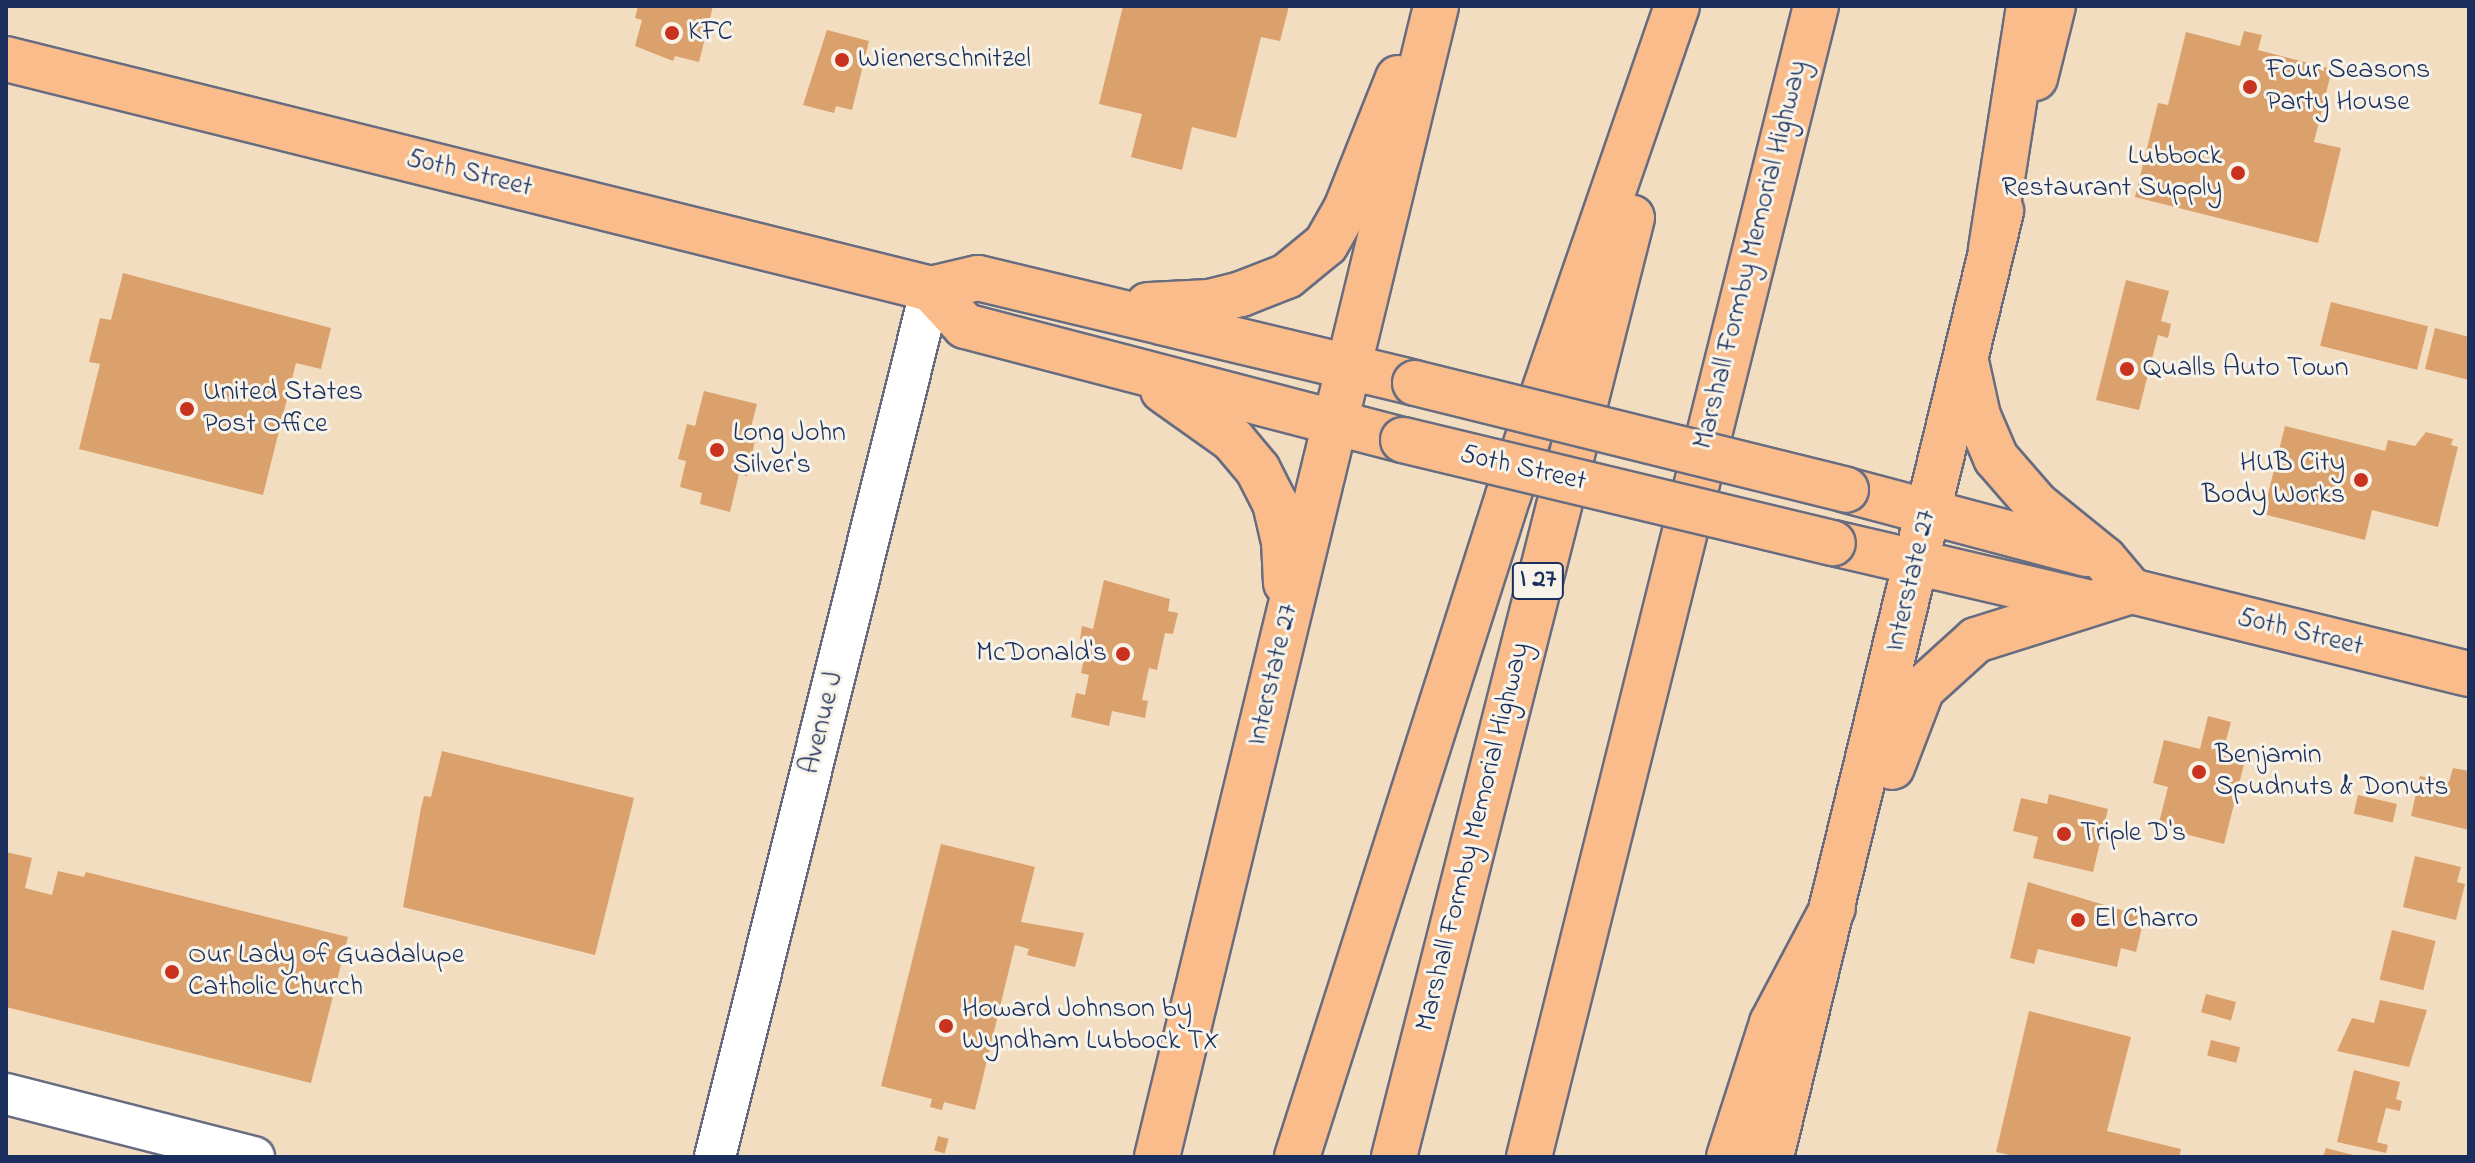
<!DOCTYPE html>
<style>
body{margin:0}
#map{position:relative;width:2475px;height:1163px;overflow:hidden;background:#f3ddc0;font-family:"Indie Flower",sans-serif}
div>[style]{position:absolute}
.building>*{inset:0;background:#dba16c;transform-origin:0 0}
.roads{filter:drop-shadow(2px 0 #676c80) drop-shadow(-2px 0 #676c80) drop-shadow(0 2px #676c80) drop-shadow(0 -2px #676c80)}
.minor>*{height:40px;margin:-20px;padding:0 20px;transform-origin:20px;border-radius:20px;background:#fff}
.major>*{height:44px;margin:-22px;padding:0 22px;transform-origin:22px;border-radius:22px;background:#f9bc8a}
.highway>*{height:44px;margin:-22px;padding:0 22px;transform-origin:22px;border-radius:22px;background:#f9bc8a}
.bridges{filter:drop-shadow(2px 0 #676c80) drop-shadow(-2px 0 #676c80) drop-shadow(0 2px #676c80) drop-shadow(0 -2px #676c80)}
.major-bridge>*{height:44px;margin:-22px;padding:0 22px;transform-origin:22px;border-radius:22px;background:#f9bc8a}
.dots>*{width:22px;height:22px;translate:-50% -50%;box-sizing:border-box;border:4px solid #f7f3e8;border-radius:50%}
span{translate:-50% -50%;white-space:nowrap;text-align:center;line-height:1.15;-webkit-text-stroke:6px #f7f3e8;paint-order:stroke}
.shield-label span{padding:2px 6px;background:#f7f3e8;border:2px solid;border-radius:6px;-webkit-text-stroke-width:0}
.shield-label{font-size:26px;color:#1b2f5e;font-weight:700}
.poi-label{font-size:28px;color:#1b2f5e}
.left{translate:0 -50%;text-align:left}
.right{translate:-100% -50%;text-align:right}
.street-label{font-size:28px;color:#1b2f5e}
.frame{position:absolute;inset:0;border:8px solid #1b2f5e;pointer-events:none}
</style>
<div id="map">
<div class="building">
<i style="clip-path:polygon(638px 6px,713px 6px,699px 62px,675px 56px,673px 61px,635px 46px,642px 20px,635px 18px)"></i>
<i style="clip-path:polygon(1123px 6px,1289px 6px,1280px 41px,1261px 37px,1236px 138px,1192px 127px,1182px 170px,1131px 157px,1142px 114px,1099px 104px)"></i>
<i style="clip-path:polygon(827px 30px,869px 41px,852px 110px,836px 106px,834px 113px,803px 105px)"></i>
<i style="clip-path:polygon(2244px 31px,2262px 35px,2258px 50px,2332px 69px,2314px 142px,2341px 148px,2318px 243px,2135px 197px,2158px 103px,2168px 105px,2186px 32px,2240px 46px)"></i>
<i style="clip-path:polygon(123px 273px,331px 328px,321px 369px,296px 363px,263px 495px,79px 449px,100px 364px,89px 362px,100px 318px,111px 320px)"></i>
<i style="clip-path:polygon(2126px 280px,2169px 291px,2161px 321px,2171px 324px,2168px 338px,2158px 335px,2139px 410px,2096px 400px)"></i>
<i style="left:2331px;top:302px;width:100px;height:45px;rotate:14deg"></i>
<i style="clip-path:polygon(2435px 328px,2469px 337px,2469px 380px,2425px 369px)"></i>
<i style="clip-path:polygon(704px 391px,757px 404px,748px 439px,755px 441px,747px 476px,739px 474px,730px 512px,700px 504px,702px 493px,680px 487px,686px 461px,678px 459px,687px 424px,695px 426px)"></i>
<i style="clip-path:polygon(2285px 426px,2385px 451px,2388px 440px,2415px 446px,2426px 432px,2453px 439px,2451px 445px,2458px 447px,2438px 527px,2372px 510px,2365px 540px,2263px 514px)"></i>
<i style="clip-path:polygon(1104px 580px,1170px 599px,1168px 611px,1178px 613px,1173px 634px,1165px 633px,1157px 670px,1149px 668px,1142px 700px,1148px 701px,1145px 718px,1112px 711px,1109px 726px,1071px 717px,1076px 693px,1085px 695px,1089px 675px,1081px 673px,1088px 641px,1080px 639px,1082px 626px,1093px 629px)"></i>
<i style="clip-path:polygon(2208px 716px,2231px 722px,2222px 755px,2245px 760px,2224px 844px,2158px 827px,2168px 787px,2153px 783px,2164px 740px,2200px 749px)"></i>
<i style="clip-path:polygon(442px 751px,634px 798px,595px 955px,403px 907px,421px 808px,424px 796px,431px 797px)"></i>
<i style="clip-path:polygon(2453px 768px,2469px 771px,2469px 830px,2411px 816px,2420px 776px,2449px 782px)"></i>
<i style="clip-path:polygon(2049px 794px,2108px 809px,2093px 872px,2033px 858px,2038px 837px,2013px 831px,2021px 798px,2047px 804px)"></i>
<i style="left:2358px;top:795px;width:40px;height:19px;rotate:13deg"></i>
<i style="clip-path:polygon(941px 844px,1035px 867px,1021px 922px,1084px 933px,1075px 967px,1027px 955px,1029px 949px,1015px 945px,975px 1110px,944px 1102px,942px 1110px,930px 1107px,932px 1099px,881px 1086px)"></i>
<i style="clip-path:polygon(6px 852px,32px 858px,25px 888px,52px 895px,58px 871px,84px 877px,86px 872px,348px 937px,311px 1083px,6px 1007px)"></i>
<i style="clip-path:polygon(2415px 856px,2461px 867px,2457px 882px,2465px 884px,2456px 920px,2403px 907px)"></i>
<i style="clip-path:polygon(2028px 882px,2138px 915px,2136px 925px,2142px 927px,2136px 952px,2121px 948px,2117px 967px,2038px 949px,2034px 964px,2010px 958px)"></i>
<i style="left:2392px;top:930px;width:45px;height:51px;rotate:14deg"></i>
<i style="left:2206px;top:994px;width:31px;height:19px;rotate:15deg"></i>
<i style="clip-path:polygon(2380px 1000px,2427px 1010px,2409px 1067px,2337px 1051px,2352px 1018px,2374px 1023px)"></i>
<i style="clip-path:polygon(2029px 1011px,2131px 1037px,2107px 1131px,2181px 1149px,2179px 1157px,2018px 1157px,1996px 1152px)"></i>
<i style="left:2211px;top:1040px;width:30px;height:16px;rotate:14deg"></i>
<i style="clip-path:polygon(2354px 1070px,2400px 1082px,2396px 1099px,2402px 1101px,2400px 1111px,2386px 1108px,2377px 1142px,2388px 1145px,2386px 1153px,2337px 1142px)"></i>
<i style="left:938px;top:1136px;width:11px;height:15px;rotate:15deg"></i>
<i style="clip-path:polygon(2326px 1148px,2357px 1156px,2357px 1157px,2323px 1157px)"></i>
</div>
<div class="roads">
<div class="minor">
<i style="left:6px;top:1094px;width:256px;rotate:14.3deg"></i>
<i style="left:715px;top:1157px;width:894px;rotate:-76.03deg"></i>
</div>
<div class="major">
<i style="left:6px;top:59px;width:953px;rotate:13.96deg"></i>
<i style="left:931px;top:289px;width:48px;rotate:-13.2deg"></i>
<i style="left:978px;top:278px;width:449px;rotate:13.5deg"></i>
<i style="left:2035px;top:78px;width:74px;rotate:-76deg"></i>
<i style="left:931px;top:289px;width:50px;rotate:47.4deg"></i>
<i style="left:965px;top:326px;width:453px;rotate:14.6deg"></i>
<i style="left:1148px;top:305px;width:61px;rotate:-2.8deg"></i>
<i style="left:1209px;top:302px;width:33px;rotate:-14deg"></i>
<i style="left:1241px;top:294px;width:49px;rotate:-21.4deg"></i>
<i style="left:1287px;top:276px;width:50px;rotate:-39.4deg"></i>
<i style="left:1326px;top:244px;width:40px;rotate:-60.3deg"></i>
<i style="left:1346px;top:209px;width:141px;rotate:-68.3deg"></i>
<i style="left:1967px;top:366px;width:51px;rotate:77.6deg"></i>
<i style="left:1978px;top:416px;width:46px;rotate:66.8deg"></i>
<i style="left:1996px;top:458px;width:61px;rotate:49deg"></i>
<i style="left:2036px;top:504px;width:87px;rotate:39deg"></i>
<i style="left:2104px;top:559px;width:42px;rotate:49.8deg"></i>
<i style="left:1163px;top:390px;width:86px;rotate:35.5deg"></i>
<i style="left:1233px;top:440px;width:39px;rotate:50deg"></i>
<i style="left:1258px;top:470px;width:37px;rotate:63deg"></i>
<i style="left:1275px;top:503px;width:39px;rotate:77deg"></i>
<i style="left:1284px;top:541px;width:42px;rotate:87.3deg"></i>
<i style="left:1846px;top:490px;width:249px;rotate:14.9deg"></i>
<i style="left:1833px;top:543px;width:260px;rotate:13.1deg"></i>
<i style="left:1892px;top:767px;width:84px;rotate:-69deg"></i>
<i style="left:1922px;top:689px;width:73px;rotate:-42.2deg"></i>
<i style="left:1976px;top:640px;width:163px;rotate:-17.5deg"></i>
<i style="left:2131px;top:591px;width:348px;rotate:13.8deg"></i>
<i style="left:1157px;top:1157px;width:1184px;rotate:-76.37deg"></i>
<i style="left:1771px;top:1157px;width:974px;rotate:-76.33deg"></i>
</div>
<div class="highway">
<i style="left:1991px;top:249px;width:246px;rotate:-81.1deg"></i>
<i style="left:1297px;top:1157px;width:694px;rotate:-72.3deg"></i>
<i style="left:1508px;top:496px;width:518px;rotate:-70.97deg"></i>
<i style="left:1394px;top:1157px;width:969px;rotate:-75.78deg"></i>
<i style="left:1529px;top:1157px;width:1186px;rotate:-76deg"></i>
<i style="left:1729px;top:1157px;width:141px;rotate:-72.2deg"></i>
<i style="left:1772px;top:1023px;width:130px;rotate:-62.1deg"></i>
</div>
</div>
<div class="bridges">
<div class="major-bridge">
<i style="left:1415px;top:383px;width:444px;rotate:13.9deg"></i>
<i style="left:1403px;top:440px;width:442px;rotate:13.5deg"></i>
</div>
</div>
<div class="dots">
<i style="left:672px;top:33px;background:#c8321e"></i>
<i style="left:842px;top:60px;background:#c8321e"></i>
<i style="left:2250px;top:87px;background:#c8321e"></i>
<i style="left:2238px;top:173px;background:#c8321e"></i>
<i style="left:2127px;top:369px;background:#c8321e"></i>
<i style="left:187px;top:409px;background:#c8321e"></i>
<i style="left:717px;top:450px;background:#c8321e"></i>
<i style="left:2361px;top:480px;background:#c8321e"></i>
<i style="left:1123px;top:654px;background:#c8321e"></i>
<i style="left:2199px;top:772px;background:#c8321e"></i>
<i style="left:2064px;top:834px;background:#c8321e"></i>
<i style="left:2078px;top:920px;background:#c8321e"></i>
<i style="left:172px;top:972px;background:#c8321e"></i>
<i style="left:946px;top:1026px;background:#c8321e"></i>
</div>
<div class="shield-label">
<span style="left:1538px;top:581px">I 27</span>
</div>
<div class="poi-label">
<span class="left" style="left:688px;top:33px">KFC</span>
<span class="left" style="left:858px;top:60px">Wienerschnitzel</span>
<span class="left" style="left:2266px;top:87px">Four Seasons<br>Party House</span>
<span class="right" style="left:2222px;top:173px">Lubbock<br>Restaurant Supply</span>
<span class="left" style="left:2143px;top:369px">Qualls Auto Town</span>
<span class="left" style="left:203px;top:409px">United States<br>Post Office</span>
<span class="left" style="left:733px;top:450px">Long John<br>Silver's</span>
<span class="right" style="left:2345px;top:480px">HUB City<br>Body Works</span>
<span class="right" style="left:1107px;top:654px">McDonald's</span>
<span class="left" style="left:2215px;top:772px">Benjamin<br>Spudnuts &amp; Donuts</span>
<span class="left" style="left:2080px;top:834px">Triple D's</span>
<span class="left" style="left:2094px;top:920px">El Charro</span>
<span class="left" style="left:188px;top:972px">Our Lady of Guadalupe<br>Catholic Church</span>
<span class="left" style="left:962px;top:1026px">Howard Johnson by<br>Wyndham Lubbock TX</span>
</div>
<div class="street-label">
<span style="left:469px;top:174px;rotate:14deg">50th Street</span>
<span style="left:1752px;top:255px;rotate:-76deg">Marshall Formby Memorial Highway</span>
<span style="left:1523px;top:469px;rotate:13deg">50th Street</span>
<span style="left:1912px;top:581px;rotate:-77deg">Interstate 27</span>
<span style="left:2300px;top:633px;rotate:14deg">50th Street</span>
<span style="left:1274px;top:675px;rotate:-77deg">Interstate 27</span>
<span style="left:823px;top:723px;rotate:-76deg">Avenue J</span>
<span style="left:1474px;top:837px;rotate:-76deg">Marshall Formby Memorial Highway</span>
</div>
<div class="frame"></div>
</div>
